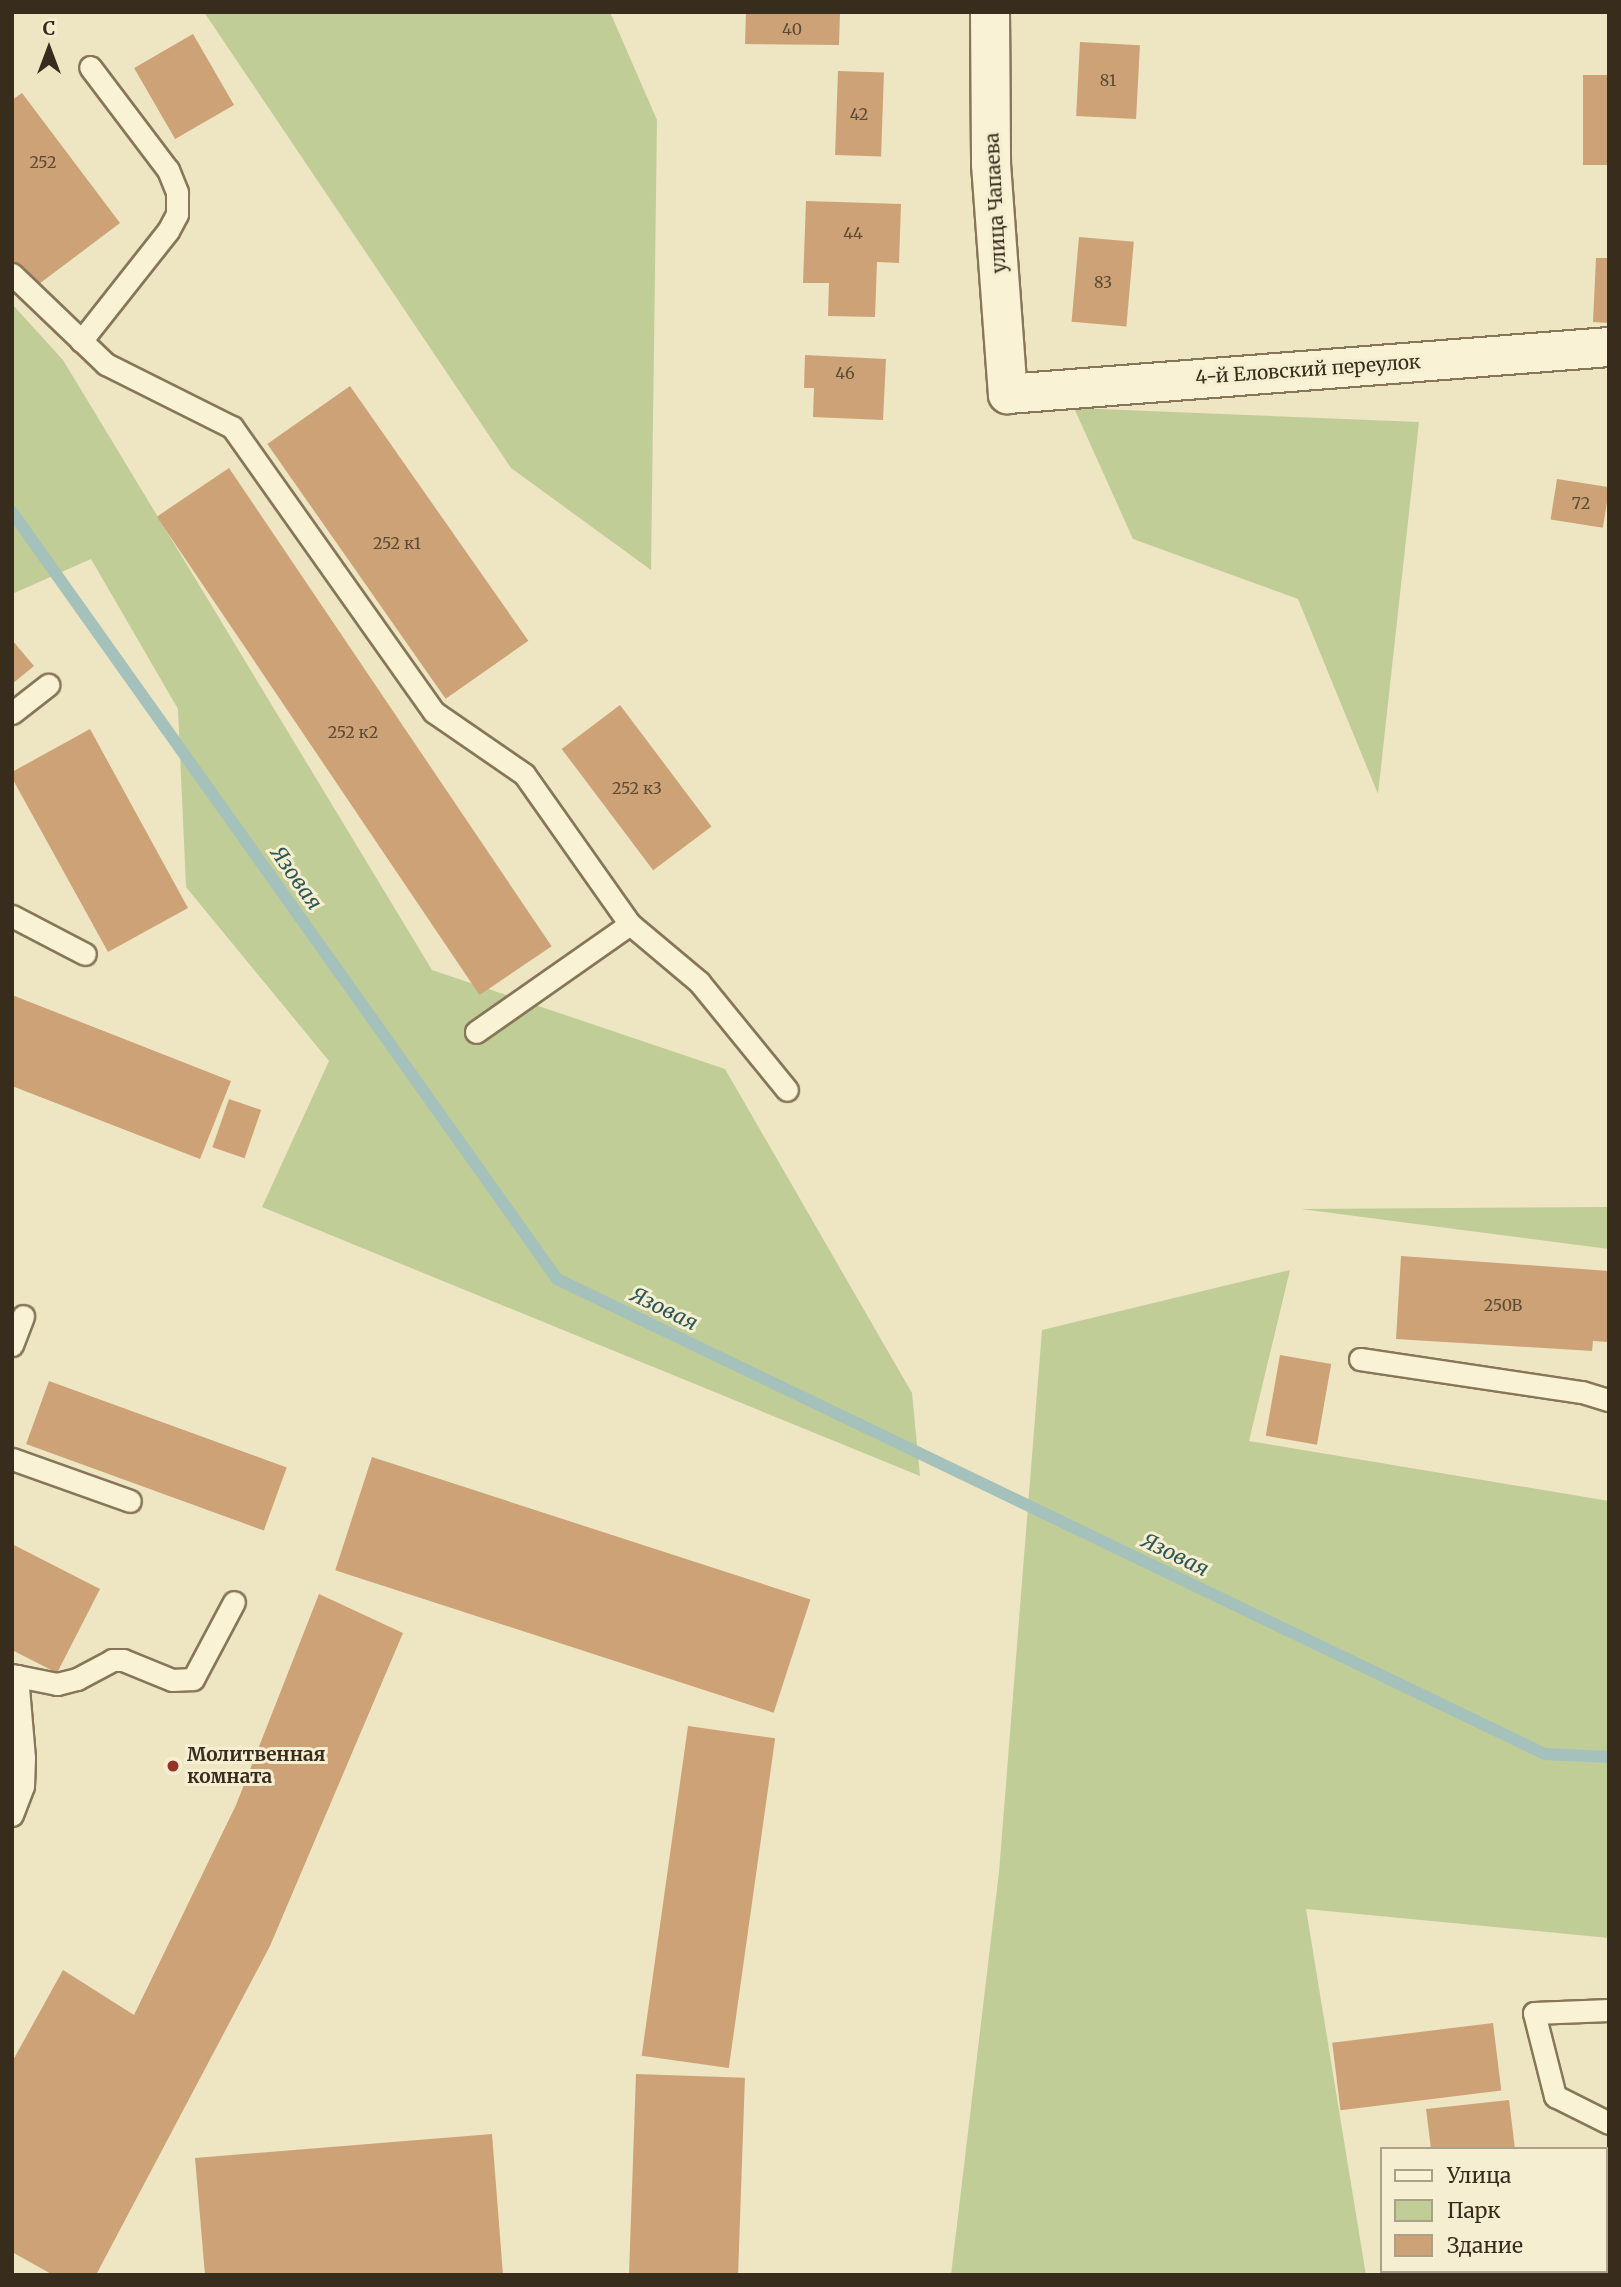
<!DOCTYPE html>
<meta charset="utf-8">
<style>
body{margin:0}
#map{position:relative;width:1621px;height:2287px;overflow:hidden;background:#eee5c2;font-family:Merriweather,serif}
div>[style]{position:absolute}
.green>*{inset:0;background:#c1cd96}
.stream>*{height:12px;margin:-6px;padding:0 6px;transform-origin:6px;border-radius:6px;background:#a4c1bb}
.building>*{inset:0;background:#cda277;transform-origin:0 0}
.roads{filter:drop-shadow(2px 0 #887659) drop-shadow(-2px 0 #887659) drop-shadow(0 2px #887659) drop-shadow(0 -2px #887659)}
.lane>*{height:21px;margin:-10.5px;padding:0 10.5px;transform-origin:10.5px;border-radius:10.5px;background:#f9f2d5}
.street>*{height:38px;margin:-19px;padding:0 19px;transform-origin:19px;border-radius:19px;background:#f9f2d5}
.dots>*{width:19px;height:19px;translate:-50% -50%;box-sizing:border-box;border:4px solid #f6eed1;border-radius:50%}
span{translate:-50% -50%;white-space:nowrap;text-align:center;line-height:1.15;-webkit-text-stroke:6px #f6eed1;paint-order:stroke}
.number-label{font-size:16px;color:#5d4a34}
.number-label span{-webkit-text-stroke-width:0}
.street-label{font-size:19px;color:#382d1d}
.poi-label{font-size:19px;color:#382d1d;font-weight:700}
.left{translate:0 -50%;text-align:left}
.water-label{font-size:21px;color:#2c5758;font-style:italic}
.frame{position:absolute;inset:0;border:14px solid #382d1d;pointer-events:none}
.legend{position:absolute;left:1380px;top:2147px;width:228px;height:126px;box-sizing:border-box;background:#f6eed1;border:2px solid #aaa189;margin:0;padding:9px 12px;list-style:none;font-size:21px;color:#382d1d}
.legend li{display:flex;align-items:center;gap:14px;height:35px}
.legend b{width:35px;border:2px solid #aaa189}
.north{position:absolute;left:14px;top:14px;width:70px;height:70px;-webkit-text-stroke:5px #f6eed1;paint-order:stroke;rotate:0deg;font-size:19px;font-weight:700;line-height:28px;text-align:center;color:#382d1d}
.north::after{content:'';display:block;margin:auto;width:24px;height:32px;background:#382d1d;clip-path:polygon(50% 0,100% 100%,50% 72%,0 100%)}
</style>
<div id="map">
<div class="green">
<i style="clip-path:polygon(204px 12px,610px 12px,657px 120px,651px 570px,511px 468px)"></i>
<i style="clip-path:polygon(12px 304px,63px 360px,432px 970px,725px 1069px,912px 1393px,920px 1476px,262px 1207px,329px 1061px,186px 887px,178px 709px,91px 559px,12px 594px)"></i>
<i style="clip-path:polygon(1074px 408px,1419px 422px,1378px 794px,1298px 599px,1133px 539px)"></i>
<i style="clip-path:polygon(1609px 1207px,1609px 1249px,1301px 1209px)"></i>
<i style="clip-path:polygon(1290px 1270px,1249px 1441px,1609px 1501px,1609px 1938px,1306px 1909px,1366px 2275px,951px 2275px,999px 1872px,1042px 1330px)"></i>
</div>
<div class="stream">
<i style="left:12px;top:512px;width:941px;rotate:54.6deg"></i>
<i style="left:557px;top:1279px;width:1096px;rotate:25.68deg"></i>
<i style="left:1545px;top:1754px;width:64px;rotate:2.7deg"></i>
</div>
<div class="building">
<i style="clip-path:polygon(772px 12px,840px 12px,839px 45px,745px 44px,746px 13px)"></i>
<i style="left:193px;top:34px;width:82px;height:68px;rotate:60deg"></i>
<i style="left:1080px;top:42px;width:60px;height:74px;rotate:3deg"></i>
<i style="left:838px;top:71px;width:46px;height:84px;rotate:2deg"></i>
<i style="left:1583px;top:75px;width:26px;height:90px"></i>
<i style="clip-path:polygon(22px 93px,120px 223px,31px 290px,12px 265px,12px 100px)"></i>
<i style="clip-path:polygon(806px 201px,901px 204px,899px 263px,877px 262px,875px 317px,828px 316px,829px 283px,803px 283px)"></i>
<i style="left:1079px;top:237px;width:55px;height:85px;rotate:5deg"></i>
<i style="clip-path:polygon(1596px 258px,1609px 258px,1609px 323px,1593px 322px)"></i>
<i style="clip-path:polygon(805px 355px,886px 359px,883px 420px,813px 417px,814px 388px,804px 388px)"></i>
<i style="left:350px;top:386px;width:311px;height:101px;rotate:55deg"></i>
<i style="left:229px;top:468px;width:577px;height:87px;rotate:56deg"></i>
<i style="left:1557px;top:479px;width:53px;height:41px;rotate:9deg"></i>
<i style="clip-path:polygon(12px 640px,34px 666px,12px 684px)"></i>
<i style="left:620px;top:705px;width:152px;height:73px;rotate:53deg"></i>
<i style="clip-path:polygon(90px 729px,188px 908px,108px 952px,12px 778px,12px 772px)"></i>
<i style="clip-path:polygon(12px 995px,231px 1081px,200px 1159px,12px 1086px)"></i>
<i style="left:229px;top:1099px;width:34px;height:51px;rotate:19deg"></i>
<i style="clip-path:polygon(1401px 1256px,1609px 1271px,1609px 1342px,1593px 1341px,1592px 1351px,1396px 1339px)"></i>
<i style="left:1280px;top:1355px;width:52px;height:82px;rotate:10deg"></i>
<i style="left:49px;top:1381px;width:253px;height:67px;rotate:20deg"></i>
<i style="left:372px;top:1457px;width:461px;height:119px;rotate:18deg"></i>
<i style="clip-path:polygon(12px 1544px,100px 1589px,57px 1673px,12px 1650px)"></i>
<i style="clip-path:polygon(319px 1594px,403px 1633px,270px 1946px,96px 2275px,53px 2275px,12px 2252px,12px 2062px,63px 1970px,134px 2015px,236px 1805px)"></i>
<i style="left:688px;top:1726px;width:88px;height:333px;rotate:8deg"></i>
<i style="left:1493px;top:2023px;width:68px;height:162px;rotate:83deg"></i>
<i style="left:636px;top:2074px;width:109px;height:201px;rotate:2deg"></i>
<i style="clip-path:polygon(1509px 2100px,1515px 2149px,1431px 2149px,1426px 2109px)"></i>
<i style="clip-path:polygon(492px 2134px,503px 2275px,205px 2275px,195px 2158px)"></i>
</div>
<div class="roads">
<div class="lane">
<i style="left:12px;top:274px;width:130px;rotate:43.8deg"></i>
<i style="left:106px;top:364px;width:141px;rotate:26.6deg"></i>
<i style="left:232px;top:427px;width:349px;rotate:54.7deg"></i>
<i style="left:434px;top:712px;width:109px;rotate:34.6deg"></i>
<i style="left:524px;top:774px;width:184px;rotate:54.8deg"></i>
<i style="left:630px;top:924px;width:188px;rotate:145deg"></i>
<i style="left:81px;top:341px;width:140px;rotate:-51.7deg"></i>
<i style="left:168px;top:231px;width:19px;rotate:-62deg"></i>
<i style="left:177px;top:214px;width:22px;rotate:-90deg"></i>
<i style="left:177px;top:192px;width:24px;rotate:-112deg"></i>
<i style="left:168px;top:170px;width:129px;rotate:-127.1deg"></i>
<i style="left:12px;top:713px;width:46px;rotate:-37.9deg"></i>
<i style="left:12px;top:916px;width:82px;rotate:27.5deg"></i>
<i style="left:630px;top:924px;width:90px;rotate:40deg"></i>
<i style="left:699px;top:982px;width:139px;rotate:50.8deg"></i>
<i style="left:12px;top:1345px;width:31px;rotate:-69deg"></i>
<i style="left:1360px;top:1359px;width:224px;rotate:8.5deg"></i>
<i style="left:1582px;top:1392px;width:28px;rotate:17deg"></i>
<i style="left:12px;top:1459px;width:125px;rotate:19.6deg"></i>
<i style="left:12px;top:1675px;width:5px;rotate:11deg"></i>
<i style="left:17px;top:1676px;width:82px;rotate:85.1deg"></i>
<i style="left:24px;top:1758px;width:28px;rotate:92deg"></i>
<i style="left:23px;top:1786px;width:31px;rotate:111deg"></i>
<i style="left:17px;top:1676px;width:41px;rotate:11.3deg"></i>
<i style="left:57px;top:1684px;width:21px;rotate:-14deg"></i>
<i style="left:77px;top:1679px;width:40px;rotate:-28deg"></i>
<i style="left:112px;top:1660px;width:11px"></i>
<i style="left:123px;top:1660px;width:53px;rotate:22.2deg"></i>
<i style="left:172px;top:1680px;width:21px;rotate:-3deg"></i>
<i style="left:193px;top:1679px;width:87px;rotate:-62deg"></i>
<i style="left:1609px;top:2010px;width:75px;rotate:177.7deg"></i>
<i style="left:1534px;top:2013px;width:86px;rotate:75.8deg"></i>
<i style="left:1555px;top:2096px;width:60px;rotate:26.6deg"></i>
</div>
<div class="street">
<i style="left:990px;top:12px;width:152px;rotate:89.6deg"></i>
<i style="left:991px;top:164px;width:231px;rotate:85.8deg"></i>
<i style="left:1008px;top:394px;width:603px;rotate:-4.47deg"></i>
</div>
</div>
<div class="dots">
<i style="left:173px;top:1766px;background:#983128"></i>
</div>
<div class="number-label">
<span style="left:792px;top:29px">40</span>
<span style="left:1108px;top:80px">81</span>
<span style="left:859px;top:114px">42</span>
<span style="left:43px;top:162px">252</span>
<span style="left:853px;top:233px">44</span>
<span style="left:1103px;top:282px">83</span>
<span style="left:845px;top:373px">46</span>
<span style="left:1581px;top:503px">72</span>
<span style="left:397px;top:543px">252 к1</span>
<span style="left:353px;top:732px">252 к2</span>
<span style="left:637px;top:788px">252 к3</span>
<span style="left:1503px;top:1305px">250В</span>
</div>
<div class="street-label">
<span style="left:996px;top:203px;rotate:-93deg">улица Чапаева</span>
<span style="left:1308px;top:370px;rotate:-4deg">4-й Еловский переулок</span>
</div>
<div class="poi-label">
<span class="left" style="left:187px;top:1766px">Молитвенная<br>комната</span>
</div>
<div class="water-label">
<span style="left:296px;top:878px;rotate:55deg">Язовая</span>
<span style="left:664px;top:1309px;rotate:26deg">Язовая</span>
<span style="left:1175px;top:1555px;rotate:26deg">Язовая</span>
</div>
<div class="frame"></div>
<ul class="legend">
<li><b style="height:9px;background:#f9f2d5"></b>Улица</li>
<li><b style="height:19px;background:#c1cd96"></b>Парк</li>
<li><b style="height:19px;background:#cda277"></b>Здание</li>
</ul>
<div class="north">С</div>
</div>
